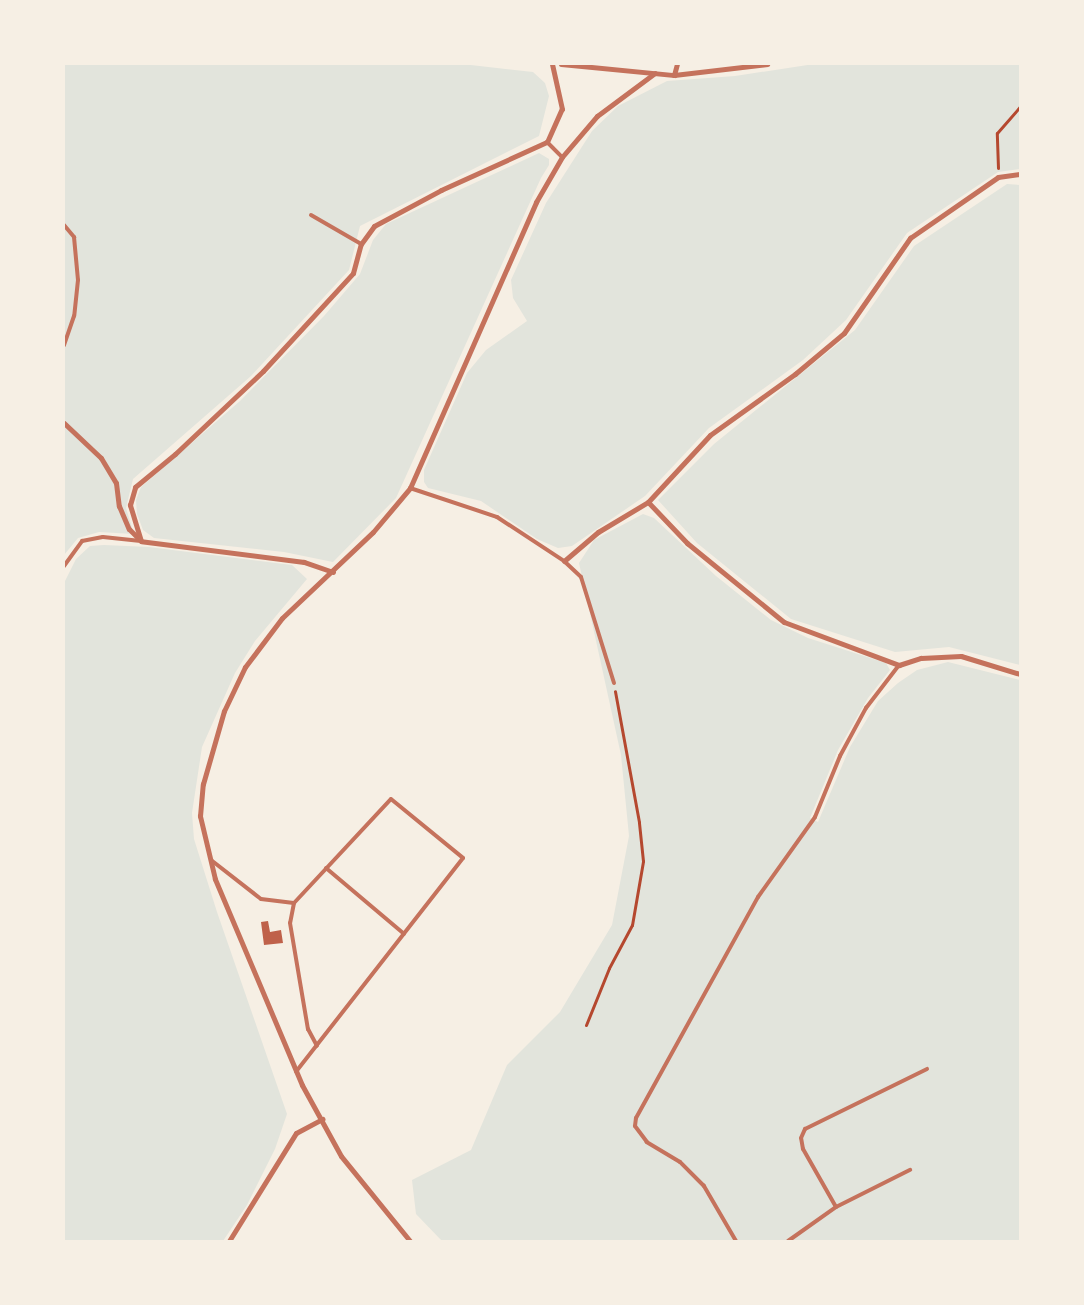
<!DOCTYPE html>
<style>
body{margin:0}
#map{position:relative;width:1084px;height:1305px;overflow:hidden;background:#f6efe4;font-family:"Work Sans",sans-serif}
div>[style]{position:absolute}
.green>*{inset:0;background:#e2e4dc}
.building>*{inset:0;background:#bf614a}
.path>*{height:3px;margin:-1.5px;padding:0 1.5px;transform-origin:1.5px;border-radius:1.5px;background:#b5482f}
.service>*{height:4px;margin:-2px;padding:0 2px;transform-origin:2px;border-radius:2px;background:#c5725c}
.minor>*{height:5px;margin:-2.5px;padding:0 2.5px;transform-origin:2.5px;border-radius:2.5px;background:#c5725c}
span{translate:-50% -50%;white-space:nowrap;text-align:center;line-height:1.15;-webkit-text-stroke:4px #f6efe4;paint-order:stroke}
.frame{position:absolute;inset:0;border:65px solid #f6efe4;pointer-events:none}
</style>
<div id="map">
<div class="green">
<i style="clip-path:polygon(64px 64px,462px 64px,533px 72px,545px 83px,549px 96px,539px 136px,360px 226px,349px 270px,251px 376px,133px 479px,126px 508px,134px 534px,99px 532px,78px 538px,64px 555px)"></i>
<i style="clip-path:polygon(814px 64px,1020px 64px,1020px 169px,998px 172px,907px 233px,846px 320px,803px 360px,709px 428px,645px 496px,572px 546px,558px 548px,537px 539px,481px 501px,428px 488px,424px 482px,424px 470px,467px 373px,486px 350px,527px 321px,513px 298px,511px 280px,546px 203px,592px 131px,618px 106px,667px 81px,735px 76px)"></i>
<i style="clip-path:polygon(539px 153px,549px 159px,549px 165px,541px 178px,396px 498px,333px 562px,284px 552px,154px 538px,143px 530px,137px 514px,136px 500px,141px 487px,240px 401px,324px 316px,360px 274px,373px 240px,386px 224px)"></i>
<i style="clip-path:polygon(1007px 184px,1020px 185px,1020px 665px,949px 647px,895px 652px,791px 619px,697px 543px,658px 500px,714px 444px,855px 330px,914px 246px)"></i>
<i style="clip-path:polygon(643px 514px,654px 518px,716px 576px,771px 620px,808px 638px,886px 663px,890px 670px,868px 698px,838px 750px,810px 818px,818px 822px,850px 747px,878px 701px,898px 683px,917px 670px,948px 662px,1020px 680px,1020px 1241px,442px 1241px,416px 1214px,412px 1180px,471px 1150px,507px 1065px,560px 1012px,612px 925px,629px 836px,621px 755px,579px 563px,594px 540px)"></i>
<i style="clip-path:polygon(104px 545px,149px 547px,292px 565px,307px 579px,255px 641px,235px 673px,202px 747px,192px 813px,194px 839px,217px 912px,287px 1114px,275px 1149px,247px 1205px,223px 1241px,64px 1241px,64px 583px,76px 559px,90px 546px)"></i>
</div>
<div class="building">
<i style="clip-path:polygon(268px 921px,270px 932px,281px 930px,283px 943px,264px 945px,261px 922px)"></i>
</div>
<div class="path">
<i style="left:998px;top:168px;width:35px;rotate:-92deg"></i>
<i style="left:997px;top:133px;width:35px;rotate:-49deg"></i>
<i style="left:586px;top:1025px;width:61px;rotate:-68deg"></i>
<i style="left:609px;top:968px;width:49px;rotate:-61.9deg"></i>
<i style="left:632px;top:925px;width:65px;rotate:-80.2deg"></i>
<i style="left:643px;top:861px;width:39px;rotate:-96deg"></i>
<i style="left:639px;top:822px;width:133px;rotate:-100.4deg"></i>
</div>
<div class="service">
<i style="left:547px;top:142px;width:21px;rotate:45deg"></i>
<i style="left:311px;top:215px;width:58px;rotate:30.1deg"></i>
<i style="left:64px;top:225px;width:16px;rotate:50deg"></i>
<i style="left:74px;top:237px;width:43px;rotate:84.7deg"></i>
<i style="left:78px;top:280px;width:36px;rotate:96deg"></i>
<i style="left:74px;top:316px;width:31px;rotate:109deg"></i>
<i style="left:410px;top:488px;width:92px;rotate:18.4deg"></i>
<i style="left:497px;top:517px;width:80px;rotate:33.3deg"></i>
<i style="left:564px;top:561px;width:23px;rotate:43deg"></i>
<i style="left:581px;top:577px;width:111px;rotate:72.7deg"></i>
<i style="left:64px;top:566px;width:31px;rotate:-54deg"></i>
<i style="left:82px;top:541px;width:21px;rotate:-11deg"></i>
<i style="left:103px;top:537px;width:38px;rotate:6deg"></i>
<i style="left:211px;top:860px;width:63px;rotate:38deg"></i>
<i style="left:261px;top:899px;width:33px;rotate:7deg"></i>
<i style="left:294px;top:903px;width:142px;rotate:-47deg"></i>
<i style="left:391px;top:799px;width:93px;rotate:39.3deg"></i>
<i style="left:463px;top:858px;width:271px;rotate:128deg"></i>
<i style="left:326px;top:868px;width:102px;rotate:40.2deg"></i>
<i style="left:294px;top:903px;width:20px;rotate:101deg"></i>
<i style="left:290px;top:923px;width:108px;rotate:80.4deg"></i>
<i style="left:308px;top:1029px;width:19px;rotate:62deg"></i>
<i style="left:836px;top:1207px;width:67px;rotate:-119.6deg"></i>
<i style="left:803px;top:1149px;width:11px;rotate:-100deg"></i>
<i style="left:801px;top:1138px;width:10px;rotate:-66deg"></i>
<i style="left:805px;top:1129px;width:136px;rotate:-26.2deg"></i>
<i style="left:736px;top:1241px;width:64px;rotate:-120.2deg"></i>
<i style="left:704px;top:1186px;width:34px;rotate:-135deg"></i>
<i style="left:680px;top:1162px;width:39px;rotate:-149deg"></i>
<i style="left:647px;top:1142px;width:20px;rotate:-127deg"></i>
<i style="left:635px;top:1126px;width:8px;rotate:-83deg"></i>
<i style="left:636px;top:1118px;width:252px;rotate:-61.1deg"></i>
<i style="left:758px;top:897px;width:98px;rotate:-54.5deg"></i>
<i style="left:815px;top:817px;width:66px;rotate:-67.7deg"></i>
<i style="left:840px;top:756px;width:55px;rotate:-61.6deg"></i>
<i style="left:866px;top:708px;width:54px;rotate:-52.5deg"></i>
<i style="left:788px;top:1241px;width:59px;rotate:-35.3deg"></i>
<i style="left:836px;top:1207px;width:83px;rotate:-26.6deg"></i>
</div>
<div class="minor">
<i style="left:561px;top:64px;width:114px;rotate:5.6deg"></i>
<i style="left:674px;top:75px;width:94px;rotate:-6.7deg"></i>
<i style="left:674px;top:75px;width:11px;rotate:-75deg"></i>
<i style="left:64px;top:423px;width:51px;rotate:43.4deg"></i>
<i style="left:101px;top:458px;width:29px;rotate:59deg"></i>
<i style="left:116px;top:483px;width:23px;rotate:83deg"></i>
<i style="left:119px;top:506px;width:25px;rotate:67deg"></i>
<i style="left:129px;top:529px;width:16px;rotate:45deg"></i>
<i style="left:648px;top:502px;width:57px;rotate:46.4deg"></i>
<i style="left:687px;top:543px;width:125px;rotate:39.2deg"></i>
<i style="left:784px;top:622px;width:123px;rotate:20.5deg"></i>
<i style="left:899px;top:665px;width:23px;rotate:-18deg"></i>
<i style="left:921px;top:658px;width:40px;rotate:-2.9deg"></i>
<i style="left:961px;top:656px;width:62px;rotate:17deg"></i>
<i style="left:564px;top:561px;width:45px;rotate:-40.5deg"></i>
<i style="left:598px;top:532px;width:58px;rotate:-31deg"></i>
<i style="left:648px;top:502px;width:91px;rotate:-47.2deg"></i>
<i style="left:710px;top:435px;width:105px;rotate:-35.7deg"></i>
<i style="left:795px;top:374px;width:64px;rotate:-39.9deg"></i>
<i style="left:844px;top:333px;width:116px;rotate:-55.2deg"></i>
<i style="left:910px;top:238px;width:107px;rotate:-34.7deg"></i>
<i style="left:998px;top:177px;width:22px;rotate:-8deg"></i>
<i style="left:333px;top:572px;width:31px;rotate:-161deg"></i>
<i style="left:304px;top:562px;width:164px;rotate:-172.7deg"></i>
<i style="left:141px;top:541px;width:38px;rotate:-107deg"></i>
<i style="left:130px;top:505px;width:19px;rotate:-74deg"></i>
<i style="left:135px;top:487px;width:52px;rotate:-39.5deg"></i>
<i style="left:175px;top:454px;width:121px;rotate:-43.3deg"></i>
<i style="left:263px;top:371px;width:133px;rotate:-47.4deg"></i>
<i style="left:353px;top:273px;width:30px;rotate:-75deg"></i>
<i style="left:361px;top:244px;width:22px;rotate:-54deg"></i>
<i style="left:374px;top:226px;width:76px;rotate:-28.2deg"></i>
<i style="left:441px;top:190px;width:116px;rotate:-24.4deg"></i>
<i style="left:547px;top:142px;width:36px;rotate:-66deg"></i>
<i style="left:562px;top:109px;width:46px;rotate:-102.5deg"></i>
<i style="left:229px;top:1241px;width:127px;rotate:-58.2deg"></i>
<i style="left:296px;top:1133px;width:30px;rotate:-28deg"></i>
<i style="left:410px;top:1241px;width:109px;rotate:-129.1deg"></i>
<i style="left:341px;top:1156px;width:81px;rotate:-118.8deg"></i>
<i style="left:302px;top:1085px;width:224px;rotate:-112.9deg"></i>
<i style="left:215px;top:879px;width:65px;rotate:-103.4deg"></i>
<i style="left:200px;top:816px;width:32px;rotate:-85deg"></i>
<i style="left:203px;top:784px;width:76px;rotate:-74deg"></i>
<i style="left:224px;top:711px;width:49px;rotate:-64.5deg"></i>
<i style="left:245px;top:667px;width:61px;rotate:-52.9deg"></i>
<i style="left:282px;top:618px;width:125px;rotate:-43.4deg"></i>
<i style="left:373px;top:532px;width:57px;rotate:-49.9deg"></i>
<i style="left:410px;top:488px;width:313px;rotate:-66.2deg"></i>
<i style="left:536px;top:202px;width:52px;rotate:-60deg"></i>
<i style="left:562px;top:157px;width:54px;rotate:-49.5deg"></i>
<i style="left:597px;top:116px;width:72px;rotate:-36.6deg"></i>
</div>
<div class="frame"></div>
</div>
